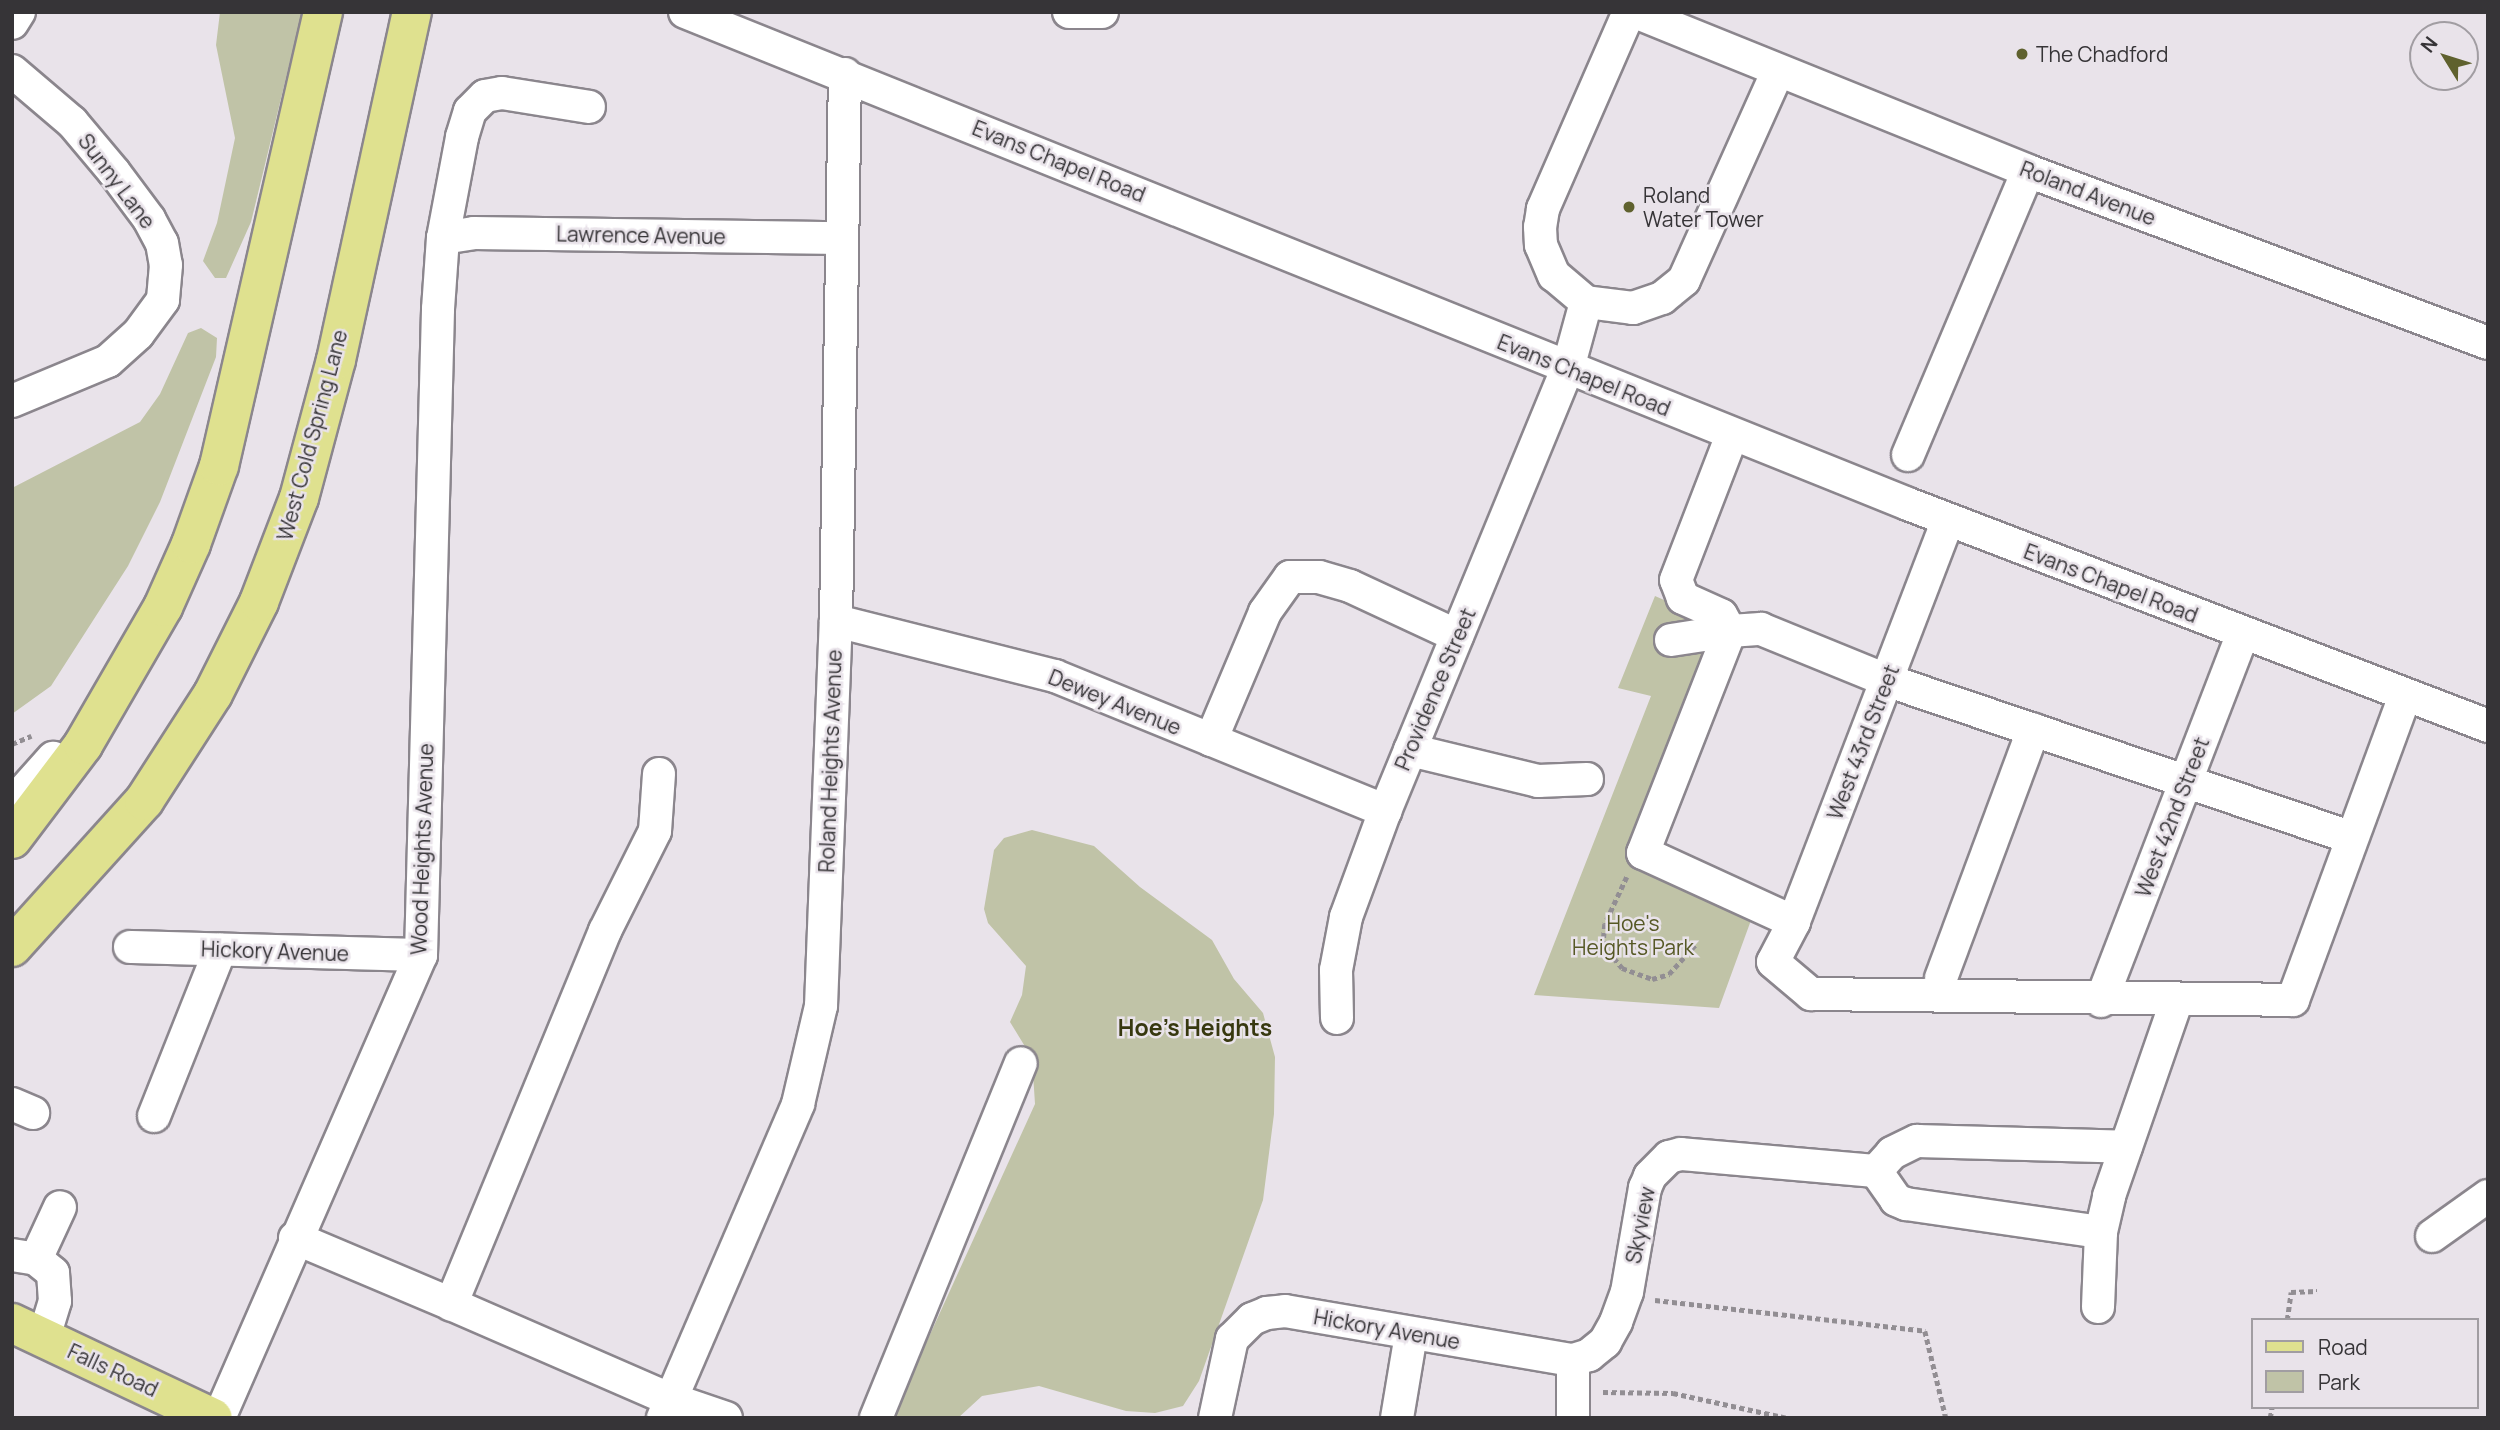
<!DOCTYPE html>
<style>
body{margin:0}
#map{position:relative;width:2500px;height:1430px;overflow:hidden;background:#e9e3ea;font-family:Manrope,sans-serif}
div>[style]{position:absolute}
.green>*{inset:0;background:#c0c3a7}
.path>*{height:4.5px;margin-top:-2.25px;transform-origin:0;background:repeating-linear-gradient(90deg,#928e93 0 5px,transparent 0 8.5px)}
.roads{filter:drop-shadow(2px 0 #8b868d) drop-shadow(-2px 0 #8b868d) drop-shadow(0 2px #8b868d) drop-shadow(0 -2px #8b868d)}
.minor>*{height:32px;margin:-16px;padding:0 16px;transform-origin:16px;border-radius:16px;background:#fff}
.major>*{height:38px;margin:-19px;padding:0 19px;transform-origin:19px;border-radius:19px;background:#dfe18f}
.dots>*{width:19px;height:19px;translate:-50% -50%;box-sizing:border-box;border:4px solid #e9e3ea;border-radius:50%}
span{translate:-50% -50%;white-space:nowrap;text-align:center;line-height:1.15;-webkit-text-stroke:5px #e9e3ea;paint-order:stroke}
.poi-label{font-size:21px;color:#363437}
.left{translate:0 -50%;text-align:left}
.street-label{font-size:21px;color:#363437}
.park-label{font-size:21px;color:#565825}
.neighbourhood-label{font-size:23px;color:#37380f;font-weight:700}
.frame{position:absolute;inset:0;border:14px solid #363437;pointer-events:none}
.legend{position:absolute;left:2251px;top:1318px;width:228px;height:91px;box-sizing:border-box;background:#e9e3ea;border:2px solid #a19da2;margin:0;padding:9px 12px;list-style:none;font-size:21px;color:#363437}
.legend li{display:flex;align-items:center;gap:14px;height:35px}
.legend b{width:35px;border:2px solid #a19da2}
.north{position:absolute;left:2409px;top:21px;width:70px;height:70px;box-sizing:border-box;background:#e9e3ea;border:2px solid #a19da2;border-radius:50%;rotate:308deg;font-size:19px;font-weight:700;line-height:28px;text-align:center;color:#363437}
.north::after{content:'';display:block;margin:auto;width:24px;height:32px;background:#5f612e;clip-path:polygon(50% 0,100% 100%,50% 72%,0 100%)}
</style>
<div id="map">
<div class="green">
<i style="clip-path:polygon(220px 12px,302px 12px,251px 222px,226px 278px,215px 278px,203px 261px,217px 223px,235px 138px,216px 45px)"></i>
<i style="clip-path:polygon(201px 328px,217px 338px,216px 357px,160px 502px,128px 566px,51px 686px,12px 714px,12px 488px,140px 422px,160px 394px,188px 333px)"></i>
<i style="clip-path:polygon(1655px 596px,1721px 625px,1627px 859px,1754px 912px,1719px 1008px,1534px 995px,1651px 696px,1618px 688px)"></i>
<i style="clip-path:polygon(1032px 830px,1094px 846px,1140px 887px,1212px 940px,1234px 979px,1263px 1013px,1275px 1057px,1274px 1114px,1263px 1200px,1199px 1381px,1183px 1406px,1155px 1413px,1126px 1411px,1039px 1386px,982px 1396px,958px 1418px,892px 1418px,1035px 1104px,1032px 1058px,1010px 1022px,1022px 995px,1026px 966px,988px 923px,984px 909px,994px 850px,1004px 838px)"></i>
</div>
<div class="path">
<i style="left:12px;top:744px;width:21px;rotate:-23deg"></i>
<i style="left:1627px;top:877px;width:52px;rotate:115.1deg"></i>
<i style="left:1605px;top:924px;width:21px;rotate:95deg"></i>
<i style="left:1603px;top:945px;width:30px;rotate:50deg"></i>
<i style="left:1622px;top:968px;width:32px;rotate:20deg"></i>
<i style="left:1652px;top:979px;width:18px;rotate:-16deg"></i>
<i style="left:1669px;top:974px;width:39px;rotate:-48deg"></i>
<i style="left:1655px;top:1300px;width:272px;rotate:6.5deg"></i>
<i style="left:1925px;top:1331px;width:89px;rotate:76.4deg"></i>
<i style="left:2287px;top:1320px;width:28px;rotate:-82deg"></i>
<i style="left:2291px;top:1292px;width:26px;rotate:-2deg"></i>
<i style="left:1603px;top:1392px;width:70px;rotate:0.8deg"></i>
<i style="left:1673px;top:1393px;width:118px;rotate:12.3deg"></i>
<i style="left:2270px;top:1418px;width:11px;rotate:-80deg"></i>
</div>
<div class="roads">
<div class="minor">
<i style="left:685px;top:12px;width:1318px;rotate:21.91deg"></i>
<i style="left:1908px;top:504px;width:621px;rotate:20.94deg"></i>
<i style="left:1069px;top:12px;width:33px"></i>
<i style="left:1629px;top:12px;width:215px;rotate:113.6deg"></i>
<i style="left:1543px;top:209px;width:18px;rotate:99deg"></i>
<i style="left:1540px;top:227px;width:18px;rotate:87deg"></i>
<i style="left:1541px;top:245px;width:33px;rotate:67deg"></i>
<i style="left:1554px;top:275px;width:42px;rotate:40.2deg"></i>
<i style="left:1586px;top:302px;width:47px;rotate:7.3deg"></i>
<i style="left:1633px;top:308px;width:31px;rotate:-19deg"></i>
<i style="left:1662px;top:298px;width:28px;rotate:-39deg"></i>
<i style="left:1684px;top:280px;width:229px;rotate:-65.8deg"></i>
<i style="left:1635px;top:12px;width:424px;rotate:22deg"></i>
<i style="left:2028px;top:171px;width:491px;rotate:20.5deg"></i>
<i style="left:12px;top:23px;width:13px;rotate:-58deg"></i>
<i style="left:12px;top:71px;width:79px;rotate:40.4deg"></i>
<i style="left:72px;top:122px;width:65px;rotate:50deg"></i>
<i style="left:114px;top:172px;width:59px;rotate:53.3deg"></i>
<i style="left:149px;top:219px;width:27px;rotate:62deg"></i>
<i style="left:162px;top:243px;width:22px;rotate:80deg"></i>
<i style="left:166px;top:265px;width:35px;rotate:95deg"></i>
<i style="left:163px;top:300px;width:42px;rotate:126.3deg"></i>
<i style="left:138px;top:334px;width:40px;rotate:138deg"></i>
<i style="left:108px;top:361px;width:104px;rotate:157.4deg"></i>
<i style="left:443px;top:238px;width:31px;rotate:-9deg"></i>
<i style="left:474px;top:233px;width:367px;rotate:0.8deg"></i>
<i style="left:1908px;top:455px;width:308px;rotate:-67.1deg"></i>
<i style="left:1948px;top:520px;width:430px;rotate:111deg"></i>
<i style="left:1794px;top:922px;width:45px;rotate:117.7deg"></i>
<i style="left:1773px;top:962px;width:50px;rotate:40.1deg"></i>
<i style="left:1811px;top:994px;width:482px;rotate:0.7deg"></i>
<i style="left:2293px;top:1000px;width:324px;rotate:-69.8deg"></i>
<i style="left:836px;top:621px;width:226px;rotate:14.1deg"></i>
<i style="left:1055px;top:676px;width:357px;rotate:22.2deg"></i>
<i style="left:1671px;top:640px;width:60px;rotate:-8.7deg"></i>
<i style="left:1730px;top:631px;width:18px;rotate:-119deg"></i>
<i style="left:1721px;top:615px;width:42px;rotate:-155.9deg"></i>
<i style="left:1683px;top:598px;width:19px;rotate:-111deg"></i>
<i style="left:1676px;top:580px;width:155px;rotate:-68.9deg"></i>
<i style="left:1211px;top:740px;width:139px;rotate:-67.1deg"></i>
<i style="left:1265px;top:612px;width:43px;rotate:-54.5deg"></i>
<i style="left:1290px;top:577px;width:29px"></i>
<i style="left:1319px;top:577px;width:32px;rotate:16deg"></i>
<i style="left:1350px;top:586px;width:118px;rotate:25deg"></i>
<i style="left:1410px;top:750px;width:132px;rotate:13.6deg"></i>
<i style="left:1538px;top:781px;width:49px;rotate:-2.3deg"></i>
<i style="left:659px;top:774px;width:57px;rotate:94deg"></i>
<i style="left:655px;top:831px;width:112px;rotate:116.6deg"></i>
<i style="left:605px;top:931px;width:404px;rotate:112.4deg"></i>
<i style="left:451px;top:1304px;width:239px;rotate:23.5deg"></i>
<i style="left:670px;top:1399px;width:59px;rotate:18.7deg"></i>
<i style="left:12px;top:804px;width:62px;rotate:-48.3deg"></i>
<i style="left:1794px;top:922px;width:166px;rotate:-155.4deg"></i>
<i style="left:1643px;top:853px;width:238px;rotate:-68.6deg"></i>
<i style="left:1730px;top:631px;width:31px;rotate:-4deg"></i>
<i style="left:1761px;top:629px;width:135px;rotate:22.2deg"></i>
<i style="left:1886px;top:680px;width:492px;rotate:18.7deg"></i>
<i style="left:130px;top:947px;width:291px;rotate:1.6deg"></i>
<i style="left:1941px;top:978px;width:265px;rotate:-69.6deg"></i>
<i style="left:2101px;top:1001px;width:394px;rotate:-68.9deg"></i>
<i style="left:1337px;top:1018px;width:48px;rotate:-91.2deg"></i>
<i style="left:1336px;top:970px;width:54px;rotate:-79.3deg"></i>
<i style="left:1346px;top:917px;width:113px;rotate:-69.8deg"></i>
<i style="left:1385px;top:811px;width:479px;rotate:-67.6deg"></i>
<i style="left:1568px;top:368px;width:68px;rotate:-74.7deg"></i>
<i style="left:12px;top:1104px;width:23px;rotate:23deg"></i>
<i style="left:154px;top:1116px;width:179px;rotate:-68.3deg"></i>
<i style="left:1876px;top:1171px;width:24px;rotate:-48deg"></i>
<i style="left:1892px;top:1153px;width:28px;rotate:-26deg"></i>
<i style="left:1917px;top:1141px;width:209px;rotate:1.6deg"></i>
<i style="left:1876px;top:1171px;width:35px;rotate:55deg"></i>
<i style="left:1896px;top:1200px;width:11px;rotate:22deg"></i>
<i style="left:1906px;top:1204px;width:197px;rotate:8.2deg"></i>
<i style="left:2432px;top:1236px;width:69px;rotate:-35.5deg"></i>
<i style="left:295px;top:1238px;width:169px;rotate:22.9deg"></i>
<i style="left:12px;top:1255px;width:24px;rotate:9deg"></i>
<i style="left:36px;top:1259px;width:22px;rotate:39deg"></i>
<i style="left:53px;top:1273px;width:28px;rotate:86deg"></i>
<i style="left:55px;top:1301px;width:39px;rotate:107deg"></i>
<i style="left:36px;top:1259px;width:57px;rotate:-65.2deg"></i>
<i style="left:2098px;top:1307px;width:75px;rotate:-87.7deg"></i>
<i style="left:2101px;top:1232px;width:37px;rotate:-77deg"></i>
<i style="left:2109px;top:1196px;width:207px;rotate:-70.9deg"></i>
<i style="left:219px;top:1418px;width:505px;rotate:-66.43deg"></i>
<i style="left:421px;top:955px;width:646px;rotate:-88.49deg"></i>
<i style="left:438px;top:309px;width:71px;rotate:-86deg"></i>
<i style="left:443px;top:238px;width:103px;rotate:-79.3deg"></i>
<i style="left:462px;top:137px;width:27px;rotate:-73deg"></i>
<i style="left:470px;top:111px;width:21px;rotate:-45deg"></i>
<i style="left:485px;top:96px;width:17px;rotate:-10deg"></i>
<i style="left:502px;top:93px;width:88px;rotate:9.1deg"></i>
<i style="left:663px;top:1418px;width:342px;rotate:-66.7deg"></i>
<i style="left:798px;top:1104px;width:101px;rotate:-76.8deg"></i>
<i style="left:821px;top:1006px;width:385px;rotate:-87.8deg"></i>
<i style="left:836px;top:621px;width:547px;rotate:-89.06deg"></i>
<i style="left:876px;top:1418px;width:383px;rotate:-67.8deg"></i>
<i style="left:1215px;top:1418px;width:81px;rotate:-77.9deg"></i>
<i style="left:1232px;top:1339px;width:28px;rotate:-45deg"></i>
<i style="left:1252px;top:1319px;width:16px;rotate:-22deg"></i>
<i style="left:1267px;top:1313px;width:18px;rotate:-6deg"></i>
<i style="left:1285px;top:1311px;width:292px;rotate:9.7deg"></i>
<i style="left:1573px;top:1360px;width:17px;rotate:-17deg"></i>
<i style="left:1589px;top:1355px;width:21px;rotate:-39deg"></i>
<i style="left:1605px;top:1342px;width:23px;rotate:-61deg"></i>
<i style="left:1616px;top:1322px;width:32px;rotate:-70deg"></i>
<i style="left:1627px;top:1292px;width:106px;rotate:-80.2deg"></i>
<i style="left:1645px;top:1188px;width:13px;rotate:-67deg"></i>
<i style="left:1650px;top:1176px;width:27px;rotate:-45deg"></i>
<i style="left:1669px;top:1157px;width:12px;rotate:-14deg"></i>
<i style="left:1681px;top:1154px;width:196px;rotate:5deg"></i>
<i style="left:1397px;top:1418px;width:85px;rotate:-80.5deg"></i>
<i style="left:1573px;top:1418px;width:58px;rotate:-90deg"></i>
</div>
<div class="major">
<i style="left:12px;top:839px;width:118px;rotate:-52.9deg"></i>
<i style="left:83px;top:745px;width:160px;rotate:-59.9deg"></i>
<i style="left:163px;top:607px;width:69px;rotate:-66deg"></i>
<i style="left:191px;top:544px;width:83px;rotate:-70.3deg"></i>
<i style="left:219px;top:466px;width:466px;rotate:-77.1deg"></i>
<i style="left:12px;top:947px;width:197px;rotate:-47.9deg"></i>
<i style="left:144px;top:801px;width:127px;rotate:-57.2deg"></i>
<i style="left:213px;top:694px;width:103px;rotate:-63.4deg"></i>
<i style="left:259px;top:602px;width:111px;rotate:-69deg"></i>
<i style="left:299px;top:498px;width:143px;rotate:-75deg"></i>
<i style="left:336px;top:360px;width:356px;rotate:-77.7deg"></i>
<i style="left:12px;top:1323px;width:222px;rotate:25.3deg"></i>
</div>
</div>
<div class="dots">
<i style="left:2022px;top:54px;background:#5f612e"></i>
<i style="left:1629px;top:207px;background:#5f612e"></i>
</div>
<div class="poi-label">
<span class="left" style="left:2036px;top:54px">The Chadford</span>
<span class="left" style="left:1643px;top:207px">Roland<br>Water Tower</span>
</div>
<div class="street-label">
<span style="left:1059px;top:161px;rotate:22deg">Evans Chapel Road</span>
<span style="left:117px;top:181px;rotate:53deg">Sunny Lane</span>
<span style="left:2088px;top:193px;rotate:21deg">Roland Avenue</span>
<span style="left:641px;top:235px;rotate:1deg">Lawrence Avenue</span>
<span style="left:1584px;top:375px;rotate:22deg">Evans Chapel Road</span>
<span style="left:312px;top:435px;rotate:-75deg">West Cold Spring Lane</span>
<span style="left:2111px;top:583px;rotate:21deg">Evans Chapel Road</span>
<span style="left:1435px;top:689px;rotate:-67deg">Providence Street</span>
<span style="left:1115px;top:702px;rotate:22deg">Dewey Avenue</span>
<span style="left:1863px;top:742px;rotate:-69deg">West 43rd Street</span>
<span style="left:830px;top:761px;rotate:-88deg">Roland Heights Avenue</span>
<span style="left:2172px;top:817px;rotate:-69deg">West 42nd Street</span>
<span style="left:422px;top:849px;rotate:-88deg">Wood Heights Avenue</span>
<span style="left:275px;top:951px;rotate:2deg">Hickory Avenue</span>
<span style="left:1640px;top:1225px;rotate:-79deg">Skyview</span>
<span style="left:1387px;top:1329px;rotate:10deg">Hickory Avenue</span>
<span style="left:113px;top:1370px;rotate:25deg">Falls Road</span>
</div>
<div class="park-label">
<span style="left:1633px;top:935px">Hoe's<br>Heights Park</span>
</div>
<div class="neighbourhood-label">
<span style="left:1195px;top:1027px">Hoe's Heights</span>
</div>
<div class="frame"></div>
<ul class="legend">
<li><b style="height:9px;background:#dfe18f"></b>Road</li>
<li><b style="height:19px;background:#c0c3a7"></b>Park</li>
</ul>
<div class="north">N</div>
</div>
